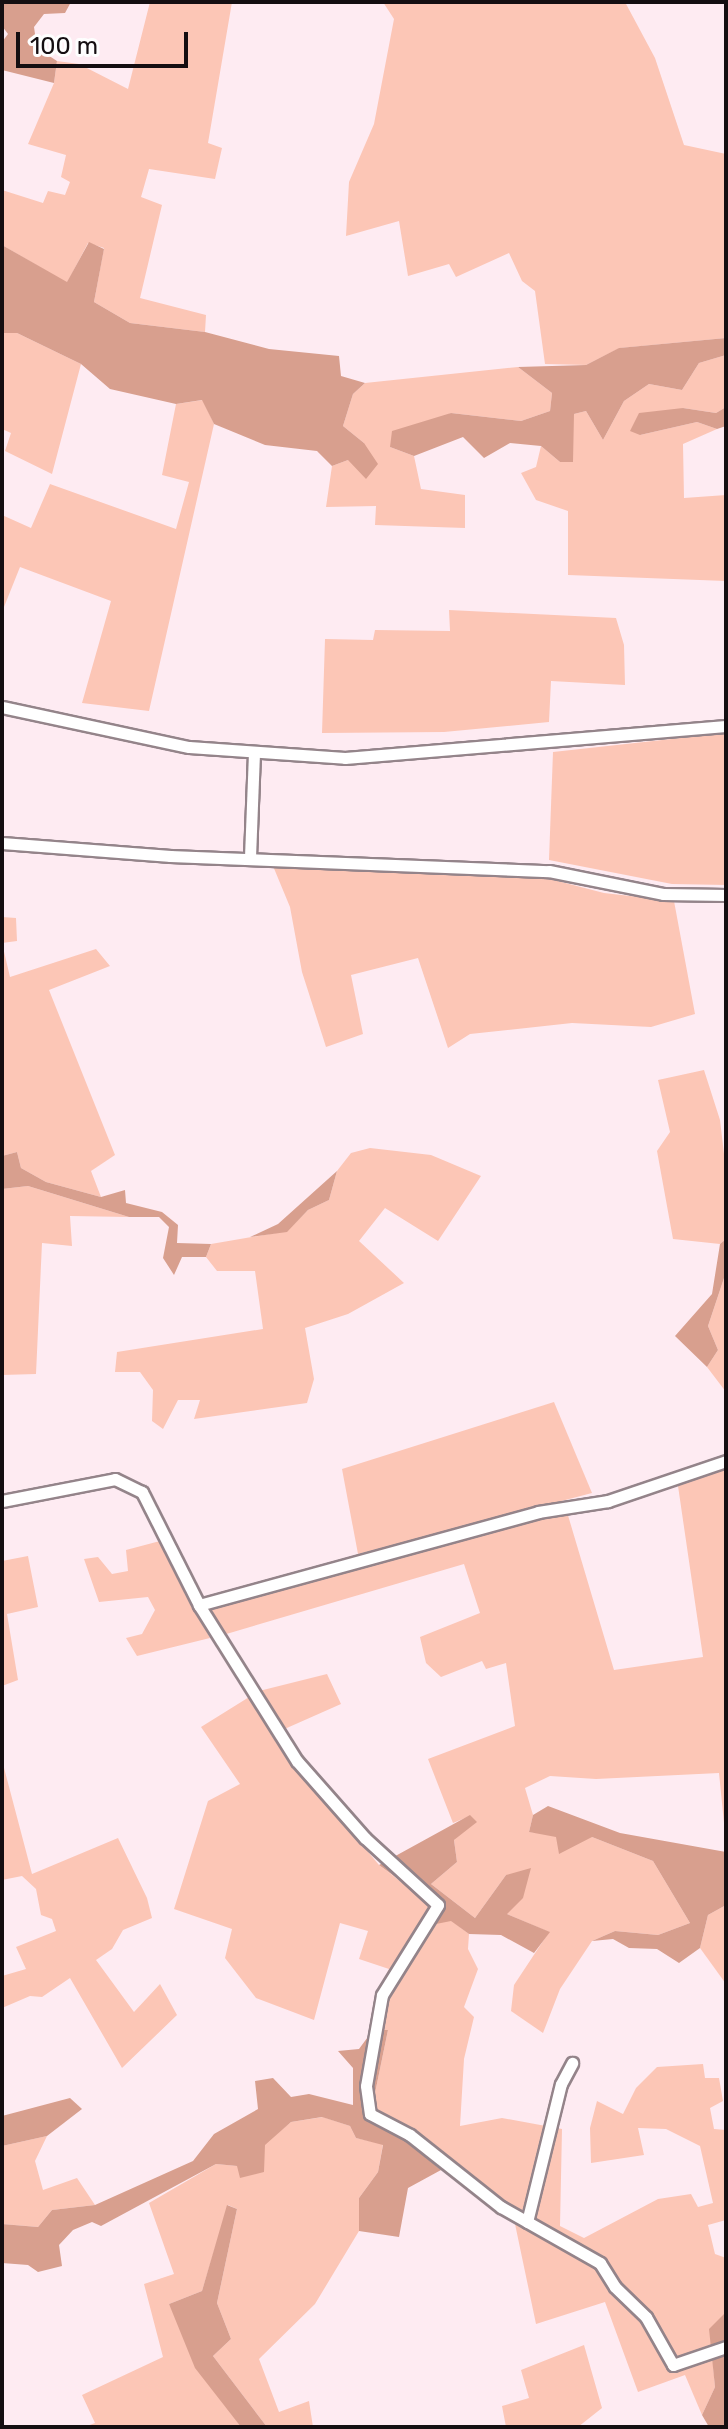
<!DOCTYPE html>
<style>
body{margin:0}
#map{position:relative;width:728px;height:2429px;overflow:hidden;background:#feebf2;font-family:Rubik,sans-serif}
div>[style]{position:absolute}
.green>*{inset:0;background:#fcc6b6}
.forest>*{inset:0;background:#d89f8e}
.roads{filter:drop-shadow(2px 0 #94848a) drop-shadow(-2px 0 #94848a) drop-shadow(0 2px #94848a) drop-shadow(0 -2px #94848a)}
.street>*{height:11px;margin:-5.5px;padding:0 5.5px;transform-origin:5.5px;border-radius:5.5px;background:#fff}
span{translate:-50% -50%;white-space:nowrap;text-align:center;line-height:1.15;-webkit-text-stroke:8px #fefefe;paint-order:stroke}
.frame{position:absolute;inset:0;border:4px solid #140e11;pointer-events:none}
.scale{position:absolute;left:16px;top:32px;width:172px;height:36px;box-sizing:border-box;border:4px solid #140e11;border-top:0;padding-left:10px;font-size:24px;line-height:28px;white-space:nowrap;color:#140e11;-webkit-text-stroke:6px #fefefe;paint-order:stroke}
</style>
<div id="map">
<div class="green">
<i style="clip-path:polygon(150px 2px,232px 2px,208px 143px,222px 148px,215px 179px,149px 169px,141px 197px,162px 205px,140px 298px,206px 315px,205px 332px,130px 323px,94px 302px,104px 248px,88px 243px,67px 283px,2px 245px,2px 190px,43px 203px,48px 191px,65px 195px,70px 182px,61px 177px,66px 155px,28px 144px,54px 83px,57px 61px,79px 64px,128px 89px)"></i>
<i style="clip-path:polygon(383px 2px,625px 2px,655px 58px,684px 145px,726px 154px,726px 338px,620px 348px,586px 365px,545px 364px,535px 291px,522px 281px,509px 253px,456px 277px,449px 264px,408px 276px,399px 221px,346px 236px,349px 182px,374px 124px,394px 19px)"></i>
<i style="clip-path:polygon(2px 333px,17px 333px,81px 364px,52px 474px,5px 451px,11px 433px,2px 429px)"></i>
<i style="clip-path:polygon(726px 355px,726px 407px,716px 413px,683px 408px,640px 435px,697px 422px,717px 429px,683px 444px,684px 498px,726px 495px,726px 581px,568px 575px,568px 511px,536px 500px,521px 473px,536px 467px,541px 446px,560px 462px,574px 414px,586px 411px,603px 440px,624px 401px,649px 384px,682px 390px,699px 363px)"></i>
<i style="clip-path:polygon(518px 367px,552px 393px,550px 411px,521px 421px,451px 413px,390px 447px,414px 456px,421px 489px,465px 495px,465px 528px,375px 525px,376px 506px,326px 507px,332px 466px,348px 460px,364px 443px,343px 426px,353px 394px,365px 383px)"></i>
<i style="clip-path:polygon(203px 400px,214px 424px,149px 711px,82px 703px,111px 601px,20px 567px,2px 612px,2px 515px,31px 528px,50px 484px,176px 529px,189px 482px,162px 475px,176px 404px)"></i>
<i style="clip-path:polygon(449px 610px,616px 618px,624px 645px,625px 685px,551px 681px,549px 722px,444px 732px,322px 733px,325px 639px,373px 640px,375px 630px,450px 631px)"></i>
<i style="clip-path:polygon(726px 733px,726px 885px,672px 884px,549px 860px,553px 752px)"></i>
<i style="clip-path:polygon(273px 866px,546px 878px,604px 893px,674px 901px,695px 1014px,651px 1027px,572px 1023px,470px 1034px,448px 1048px,418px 958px,351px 975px,363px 1034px,326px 1047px,302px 972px,290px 907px)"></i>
<i style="clip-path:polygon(2px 917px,16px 918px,17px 941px,2px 943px,10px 977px,96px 949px,110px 966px,49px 990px,115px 1155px,91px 1171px,101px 1197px,46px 1182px,21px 1168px,17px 1152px,2px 1156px)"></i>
<i style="clip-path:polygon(704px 1070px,720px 1120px,726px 1171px,726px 1239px,720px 1244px,673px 1239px,657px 1151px,670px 1132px,658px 1080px)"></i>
<i style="clip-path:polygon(370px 1148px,431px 1155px,481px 1176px,438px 1241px,385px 1208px,359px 1241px,404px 1283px,348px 1314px,305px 1328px,314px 1379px,307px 1403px,194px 1419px,200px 1400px,178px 1400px,163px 1429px,152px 1421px,153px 1390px,140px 1372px,115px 1372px,117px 1352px,263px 1329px,255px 1271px,217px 1271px,206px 1257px,211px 1244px,287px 1231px,308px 1210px,329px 1200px,337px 1171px,351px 1153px)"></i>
<i style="clip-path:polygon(28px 1186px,129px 1217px,70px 1216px,72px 1246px,42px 1243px,36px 1374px,2px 1375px,2px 1189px)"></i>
<i style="clip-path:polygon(726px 1272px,726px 1392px,707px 1367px,718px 1350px,708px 1326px)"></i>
<i style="clip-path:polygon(554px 1402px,592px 1493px,358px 1554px,342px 1469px)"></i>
<i style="clip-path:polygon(726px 1467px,726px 1843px,719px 1773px,596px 1779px,550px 1776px,525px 1788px,533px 1815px,529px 1832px,592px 1837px,653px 1861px,690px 1923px,658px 1935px,615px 1931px,592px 1941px,560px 1989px,543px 2033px,511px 2011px,514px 1985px,549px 1932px,507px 1914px,506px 1875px,475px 1918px,431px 1884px,457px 1862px,454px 1840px,470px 1816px,453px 1823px,428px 1759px,515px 1726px,506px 1663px,486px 1669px,482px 1661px,441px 1677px,426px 1663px,420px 1637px,480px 1613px,464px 1564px,223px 1635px,210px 1607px,567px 1512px,614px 1670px,703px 1657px,678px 1486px)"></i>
<i style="clip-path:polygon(160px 1541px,210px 1638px,137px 1656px,126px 1638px,142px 1634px,155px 1610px,148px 1597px,99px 1602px,84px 1559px,98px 1557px,112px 1574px,128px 1571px,126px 1550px)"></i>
<i style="clip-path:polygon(28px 1556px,38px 1607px,7px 1614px,18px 1680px,2px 1686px,2px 1561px)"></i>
<i style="clip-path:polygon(327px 1674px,341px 1704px,271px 1735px,379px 1865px,469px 1934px,468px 1949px,478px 1969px,464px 2007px,474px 2017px,464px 2059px,460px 2126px,502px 2118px,562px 2129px,560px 2226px,584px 2238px,658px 2199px,691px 2194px,698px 2207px,713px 2203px,700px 2146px,666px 2129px,638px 2128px,644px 2155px,591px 2163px,590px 2128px,597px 2101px,623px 2114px,636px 2088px,657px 2067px,703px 2064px,705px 2078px,719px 2078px,723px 2101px,710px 2108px,714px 2129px,726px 2130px,726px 2220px,708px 2225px,715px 2254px,726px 2258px,726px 2314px,710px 2329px,715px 2387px,702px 2415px,685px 2375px,638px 2392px,605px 2302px,536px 2324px,515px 2224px,407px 2141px,378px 2127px,374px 2098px,388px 2030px,373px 2030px,377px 1994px,389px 1969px,359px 1959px,368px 1931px,340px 1923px,314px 2020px,256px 1998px,225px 1958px,232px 1929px,174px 1909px,208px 1801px,240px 1784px,201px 1727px,259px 1691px)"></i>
<i style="clip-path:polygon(3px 1764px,32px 1874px,118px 1838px,147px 1898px,152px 1918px,123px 1930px,112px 1949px,96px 1960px,134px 2012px,160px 1984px,177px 2015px,122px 2068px,70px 1978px,42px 1997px,30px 1996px,2px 2008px,2px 1976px,26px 1969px,16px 1947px,56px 1931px,52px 1919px,41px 1915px,36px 1889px,22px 1876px,2px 1880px)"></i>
<i style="clip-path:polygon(726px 1905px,726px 1984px,700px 1948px,708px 1915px)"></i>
<i style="clip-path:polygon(323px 2117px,350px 2126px,356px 2138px,383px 2144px,378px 2172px,359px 2198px,359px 2231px,315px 2304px,259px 2359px,279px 2412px,309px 2401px,313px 2427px,267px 2427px,213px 2356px,231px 2339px,217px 2303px,237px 2209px,228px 2205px,202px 2291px,169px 2304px,241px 2427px,84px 2427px,95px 2423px,82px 2395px,163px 2357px,144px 2284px,174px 2274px,149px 2203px,216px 2164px,237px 2166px,291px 2122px)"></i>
<i style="clip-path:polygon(47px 2136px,35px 2161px,43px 2190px,77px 2178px,95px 2205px,52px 2210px,38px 2227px,2px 2224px,2px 2146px)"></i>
<i style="clip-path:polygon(584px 2345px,602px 2408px,578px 2427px,506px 2427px,502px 2406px,529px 2398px,521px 2370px)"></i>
</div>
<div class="forest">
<i style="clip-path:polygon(2px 2px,71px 2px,65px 13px,44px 14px,34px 27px,37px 48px,57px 61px,54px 83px,2px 70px,2px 42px,8px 34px,2px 26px)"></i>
<i style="clip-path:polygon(89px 242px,104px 249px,94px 302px,130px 323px,205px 332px,269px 349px,339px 356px,341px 376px,365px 383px,353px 394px,343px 426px,364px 443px,378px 464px,366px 479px,348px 460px,332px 466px,317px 451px,265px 445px,214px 424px,202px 400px,176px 404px,110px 389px,81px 364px,17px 333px,2px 333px,2px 245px,67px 282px)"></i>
<i style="clip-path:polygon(726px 338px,726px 355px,699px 363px,682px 390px,649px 384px,624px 401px,603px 440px,586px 411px,574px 414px,573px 462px,560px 462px,541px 446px,510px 443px,484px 458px,463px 437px,414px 456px,390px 447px,392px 431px,451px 413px,521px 421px,550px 411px,552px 393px,518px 367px,586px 365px,619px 348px)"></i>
<i style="clip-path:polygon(726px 407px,726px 426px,717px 429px,697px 422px,640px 435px,630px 431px,639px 413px,683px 408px,716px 413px)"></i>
<i style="clip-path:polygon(17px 1152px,21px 1168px,46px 1182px,101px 1197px,125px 1190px,126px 1203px,162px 1212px,178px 1225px,177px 1243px,211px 1244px,206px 1257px,182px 1257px,174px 1275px,163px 1258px,169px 1227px,159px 1217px,129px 1217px,28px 1186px,2px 1189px,2px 1156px)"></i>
<i style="clip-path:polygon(337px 1171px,329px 1200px,308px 1210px,287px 1232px,250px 1237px,278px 1224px)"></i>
<i style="clip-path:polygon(726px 1239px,726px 1272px,708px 1326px,718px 1350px,707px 1367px,675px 1336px,712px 1294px,720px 1244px)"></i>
<i style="clip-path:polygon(548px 1806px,620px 1833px,726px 1852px,726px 1905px,708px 1915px,700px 1948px,679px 1963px,657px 1949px,629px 1948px,613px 1939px,592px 1941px,615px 1931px,658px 1935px,690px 1923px,653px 1861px,592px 1837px,559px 1854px,556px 1837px,529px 1832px,533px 1815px)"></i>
<i style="clip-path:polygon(470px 1815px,477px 1822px,454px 1840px,457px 1862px,431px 1884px,475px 1918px,506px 1875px,531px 1868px,523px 1898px,507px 1914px,550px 1932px,534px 1953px,501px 1935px,469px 1934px,451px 1921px,431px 1925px,432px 1904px,379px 1865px)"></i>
<i style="clip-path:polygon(373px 2030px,388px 2030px,374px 2098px,378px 2127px,407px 2141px,441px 2170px,408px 2188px,399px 2237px,359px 2231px,359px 2198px,378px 2172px,383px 2145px,356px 2138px,350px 2126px,322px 2117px,291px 2122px,265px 2145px,264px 2172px,240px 2178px,237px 2166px,216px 2164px,101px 2226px,92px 2222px,73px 2230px,59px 2245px,62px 2266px,38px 2272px,28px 2265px,2px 2263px,2px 2224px,38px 2227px,52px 2210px,95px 2205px,193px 2161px,214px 2134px,258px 2109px,255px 2081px,273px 2078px,291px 2097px,309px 2094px,353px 2105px,353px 2068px,338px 2051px,359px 2049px)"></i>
<i style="clip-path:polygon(70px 2098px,82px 2109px,47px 2136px,2px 2146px,2px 2116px)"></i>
<i style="clip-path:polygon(227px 2205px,237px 2209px,217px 2303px,231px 2339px,213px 2356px,267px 2427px,241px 2427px,195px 2368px,169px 2304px,202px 2291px)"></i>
<i style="clip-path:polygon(724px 2314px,726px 2427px,709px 2427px,702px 2415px,715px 2387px,709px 2329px)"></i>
</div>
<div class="roads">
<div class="street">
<i style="left:2px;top:707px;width:191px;rotate:12.1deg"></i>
<i style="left:189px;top:747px;width:156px;rotate:4deg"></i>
<i style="left:345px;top:758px;width:382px;rotate:-4.8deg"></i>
<i style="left:2px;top:843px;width:169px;rotate:4.4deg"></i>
<i style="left:170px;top:856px;width:379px;rotate:2.3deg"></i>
<i style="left:549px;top:871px;width:116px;rotate:11.4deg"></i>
<i style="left:663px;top:894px;width:63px;rotate:0.9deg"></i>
<i style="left:250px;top:857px;width:102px;rotate:-87.8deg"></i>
<i style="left:2px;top:1501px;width:115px;rotate:-11deg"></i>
<i style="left:115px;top:1479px;width:30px;rotate:26deg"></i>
<i style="left:142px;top:1492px;width:127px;rotate:63.2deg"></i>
<i style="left:199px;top:1605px;width:184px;rotate:57.9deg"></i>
<i style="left:297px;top:1761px;width:103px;rotate:48.6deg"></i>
<i style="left:365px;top:1838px;width:99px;rotate:42.5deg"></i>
<i style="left:438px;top:1905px;width:106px;rotate:121.9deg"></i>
<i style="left:382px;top:1995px;width:92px;rotate:100deg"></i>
<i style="left:366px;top:2086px;width:28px;rotate:82deg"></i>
<i style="left:370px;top:2114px;width:45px;rotate:27.7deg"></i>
<i style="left:410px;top:2135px;width:116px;rotate:38.4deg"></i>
<i style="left:501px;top:2207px;width:114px;rotate:29.5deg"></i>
<i style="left:600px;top:2263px;width:28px;rotate:58deg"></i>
<i style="left:615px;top:2287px;width:43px;rotate:44.1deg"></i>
<i style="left:646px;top:2317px;width:55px;rotate:60.6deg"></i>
<i style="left:673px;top:2365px;width:56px;rotate:-18.8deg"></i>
<i style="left:199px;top:1605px;width:352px;rotate:-15.3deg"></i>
<i style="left:538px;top:1512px;width:71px;rotate:-8.9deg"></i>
<i style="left:608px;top:1501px;width:125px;rotate:-18.7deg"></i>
<i style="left:527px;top:2222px;width:142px;rotate:-76.2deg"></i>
<i style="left:561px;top:2084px;width:24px;rotate:-62deg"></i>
</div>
</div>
<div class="frame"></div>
<div class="scale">100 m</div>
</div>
